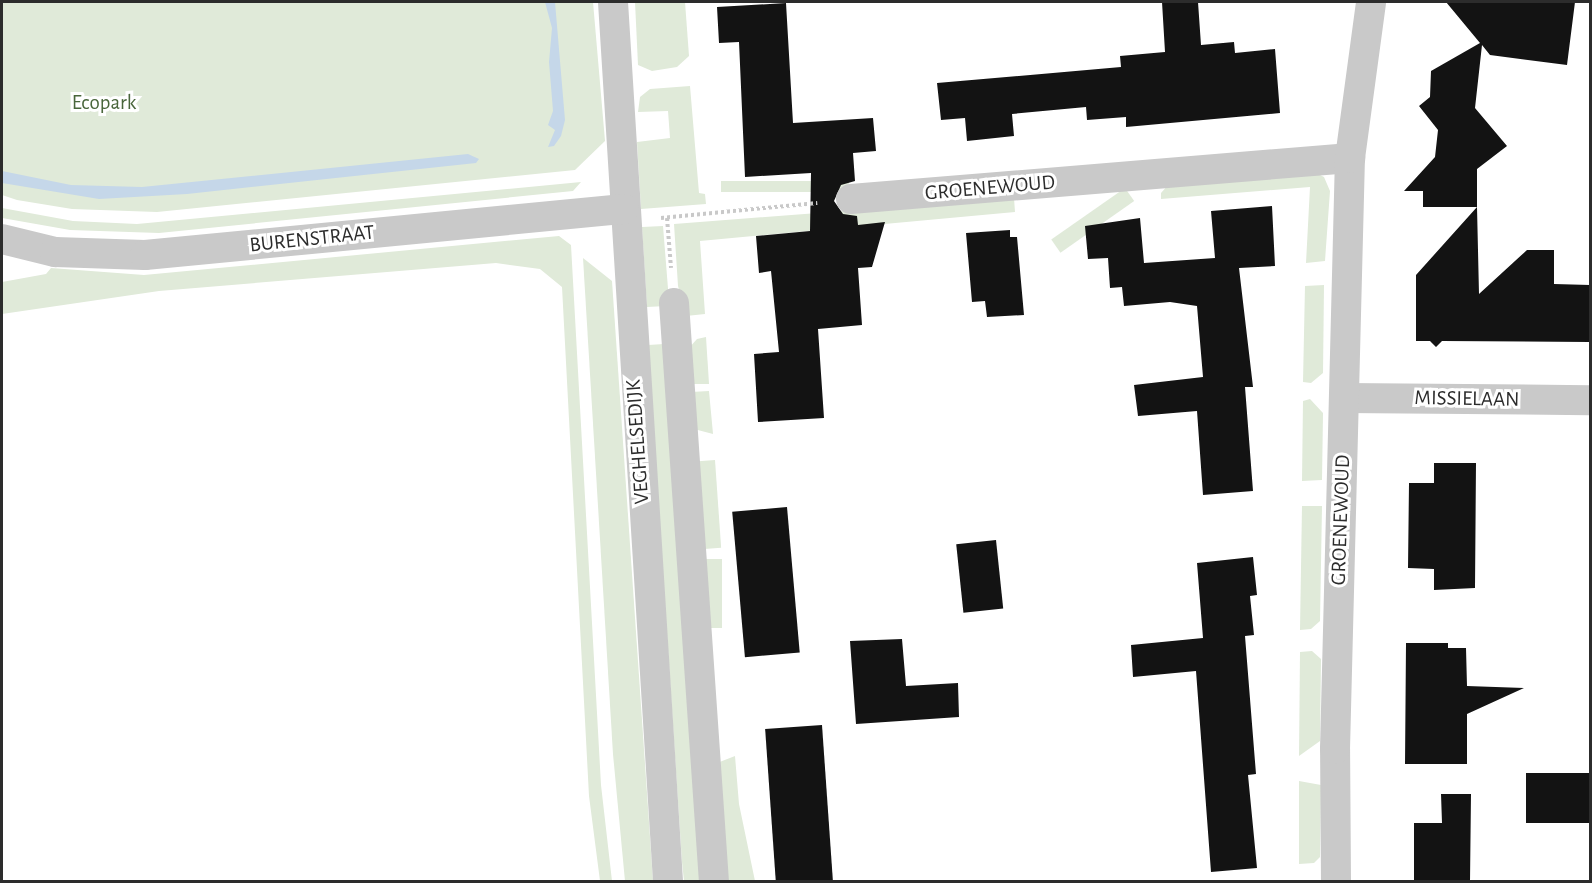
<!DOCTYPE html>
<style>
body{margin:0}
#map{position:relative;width:1592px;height:883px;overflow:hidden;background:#fff;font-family:"Alegreya Sans",sans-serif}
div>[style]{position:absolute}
.green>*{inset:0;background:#e0ead9;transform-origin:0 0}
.water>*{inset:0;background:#c5d7e9}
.building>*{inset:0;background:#131313;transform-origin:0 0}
.path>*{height:4px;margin-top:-2px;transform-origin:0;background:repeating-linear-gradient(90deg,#c9c9c9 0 3px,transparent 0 6px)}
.minor>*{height:30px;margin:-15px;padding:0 15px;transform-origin:15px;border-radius:15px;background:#c9c9c9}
span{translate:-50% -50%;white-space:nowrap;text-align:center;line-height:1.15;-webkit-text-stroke:6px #fff;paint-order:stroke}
.park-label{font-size:21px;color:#49663b}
.street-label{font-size:21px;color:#2c2c2c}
.frame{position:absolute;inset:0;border:3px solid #2c2c2c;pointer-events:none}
</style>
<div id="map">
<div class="green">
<i style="clip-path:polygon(2px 2px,593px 2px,605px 141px,575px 170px,157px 212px,72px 209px,17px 200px,2px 195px)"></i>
<i style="clip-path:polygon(635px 2px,685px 2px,689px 56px,677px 67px,652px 71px,638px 65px)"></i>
<i style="clip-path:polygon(690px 86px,699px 193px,705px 194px,706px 204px,641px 209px,637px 142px,670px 138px,668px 111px,638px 112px,640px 97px,650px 89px)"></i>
<i style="clip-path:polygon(1316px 173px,1324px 177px,1330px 191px,1325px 261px,1306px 263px,1310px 187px,1161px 199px,1161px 193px,1169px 184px)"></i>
<i style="left:849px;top:181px;width:11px;height:128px;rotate:90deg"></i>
<i style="clip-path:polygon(581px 182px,573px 191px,159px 233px,70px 230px,2px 218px,2px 208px,73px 221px,137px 224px)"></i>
<i style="left:1125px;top:188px;width:16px;height:90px;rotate:55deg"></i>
<i style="clip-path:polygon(1014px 198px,1015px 212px,700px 241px,705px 314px,686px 316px,678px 286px,674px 224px)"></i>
<i style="clip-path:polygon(663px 226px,669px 301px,666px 306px,647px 307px,642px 227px)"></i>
<i style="clip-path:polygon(559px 236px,571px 245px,601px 785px,612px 881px,600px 881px,589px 796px,562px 287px,540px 269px,496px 263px,159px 291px,2px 314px,2px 282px,46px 274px,51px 268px,144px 275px)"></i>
<i style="clip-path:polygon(583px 258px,612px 281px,653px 881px,625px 881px,613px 754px)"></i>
<i style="clip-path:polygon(1324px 285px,1323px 373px,1311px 383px,1303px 382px,1305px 286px)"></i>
<i style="clip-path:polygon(706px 337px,709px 384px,691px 384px,689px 348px,697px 339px)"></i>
<i style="clip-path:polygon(664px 344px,705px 881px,684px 881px,682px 862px,648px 345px)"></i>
<i style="clip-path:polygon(709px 391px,713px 434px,694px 429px,691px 392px)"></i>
<i style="clip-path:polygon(1310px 399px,1323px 413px,1322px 480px,1302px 481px,1303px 401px)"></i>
<i style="left:715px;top:460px;width:88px;height:20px;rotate:86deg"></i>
<i style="clip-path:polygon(1302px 506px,1322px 506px,1320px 621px,1311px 629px,1300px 630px)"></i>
<i style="left:703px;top:559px;width:19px;height:69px"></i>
<i style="clip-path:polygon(1312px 651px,1321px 659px,1320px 741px,1299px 756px,1300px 652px)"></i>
<i style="clip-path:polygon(735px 756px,739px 804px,755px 881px,727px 881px,717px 763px)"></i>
<i style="clip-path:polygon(1299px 781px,1321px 785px,1320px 857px,1314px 863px,1299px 864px)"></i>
</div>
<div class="water">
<i style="clip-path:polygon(545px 2px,555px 2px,565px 120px,561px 136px,554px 146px,548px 147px,555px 130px,548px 125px,553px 111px,549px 62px,552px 28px)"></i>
<i style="clip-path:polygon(468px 154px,479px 159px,476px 163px,187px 194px,99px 199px,2px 183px,2px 171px,71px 185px,142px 187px)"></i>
</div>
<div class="building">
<i style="clip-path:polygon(1162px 2px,1198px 2px,1201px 45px,1234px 42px,1235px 53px,1275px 49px,1280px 113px,1126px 127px,1126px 117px,1087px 120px,1086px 107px,1012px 114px,1014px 136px,967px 141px,965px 118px,941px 120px,937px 83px,1121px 67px,1120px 56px,1165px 52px)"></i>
<i style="clip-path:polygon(1446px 2px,1575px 2px,1567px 65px,1490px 55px,1482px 45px,1475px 108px,1507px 146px,1477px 169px,1477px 207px,1423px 207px,1423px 191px,1404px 191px,1435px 157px,1438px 130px,1419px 106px,1430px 97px,1431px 71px,1480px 43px)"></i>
<i style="clip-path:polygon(786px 3px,793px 123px,873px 118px,876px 151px,853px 153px,855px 181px,841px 185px,834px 201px,843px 214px,857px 216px,858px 225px,885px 222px,872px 267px,858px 268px,862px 325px,818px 329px,824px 418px,758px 422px,754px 354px,779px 352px,771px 271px,759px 273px,756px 236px,810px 231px,811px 173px,745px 177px,739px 42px,719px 43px,717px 7px)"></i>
<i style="clip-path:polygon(1272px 206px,1275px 266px,1239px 268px,1253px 387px,1245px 387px,1253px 491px,1203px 495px,1197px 411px,1138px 416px,1134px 385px,1203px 377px,1197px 306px,1170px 302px,1124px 306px,1122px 287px,1110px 288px,1108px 258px,1088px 259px,1085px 226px,1140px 218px,1144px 263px,1215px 258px,1211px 211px)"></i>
<i style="clip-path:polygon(1477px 207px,1479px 294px,1527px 250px,1554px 250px,1554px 284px,1590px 285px,1590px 342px,1442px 341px,1436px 347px,1430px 341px,1416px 341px,1416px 275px)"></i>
<i style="clip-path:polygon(1010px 230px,1010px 237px,1017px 237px,1024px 315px,987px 317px,985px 301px,972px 302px,966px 233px)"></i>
<i style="clip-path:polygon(1434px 463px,1476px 463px,1475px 588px,1434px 590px,1434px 569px,1408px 568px,1409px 483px,1434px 483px)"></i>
<i style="left:787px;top:507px;width:146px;height:55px;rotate:85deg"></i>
<i style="left:996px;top:540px;width:69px;height:40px;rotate:84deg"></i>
<i style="clip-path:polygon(1253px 557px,1257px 595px,1250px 596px,1254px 635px,1245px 636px,1256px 774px,1248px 775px,1257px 868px,1211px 872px,1196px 671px,1133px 677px,1131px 645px,1203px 638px,1197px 563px)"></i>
<i style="clip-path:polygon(902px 639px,906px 686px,958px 683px,959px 717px,856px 724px,850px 641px)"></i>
<i style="clip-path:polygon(1406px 643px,1448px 643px,1448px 648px,1466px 648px,1467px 686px,1524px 688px,1467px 714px,1467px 764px,1405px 764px)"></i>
<i style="left:822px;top:725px;width:157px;height:57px;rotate:86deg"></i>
<i style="left:1526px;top:773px;width:64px;height:50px"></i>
<i style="clip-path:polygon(1441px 794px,1471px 794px,1470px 882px,1414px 882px,1414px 823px,1442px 823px)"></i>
</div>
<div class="path">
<i style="left:661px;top:218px;width:157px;rotate:-5.5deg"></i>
<i style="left:667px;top:218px;width:50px;rotate:85.4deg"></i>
</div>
<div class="minor">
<i style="left:613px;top:2px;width:882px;rotate:86.42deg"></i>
<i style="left:851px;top:199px;width:501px;rotate:-4.7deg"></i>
<i style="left:2px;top:239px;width:55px;rotate:13.8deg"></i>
<i style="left:55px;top:252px;width:90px;rotate:1.9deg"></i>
<i style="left:145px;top:255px;width:481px;rotate:-5.5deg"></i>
<i style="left:674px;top:303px;width:580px;rotate:86.05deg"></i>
<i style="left:1344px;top:398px;width:246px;rotate:0.5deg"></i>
<i style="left:1336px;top:882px;width:133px;rotate:-90.4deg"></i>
<i style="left:1335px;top:749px;width:591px;rotate:-88.55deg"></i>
<i style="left:1350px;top:158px;width:157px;rotate:-82.3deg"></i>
</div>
<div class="park-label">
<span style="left:104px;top:103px">Ecopark</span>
</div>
<div class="street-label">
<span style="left:990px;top:188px;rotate:-5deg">GROENEWOUD</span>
<span style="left:312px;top:239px;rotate:-6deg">BURENSTRAAT</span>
<span style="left:1467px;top:399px;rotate:1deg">MISSIELAAN</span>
<span style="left:638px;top:442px;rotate:-94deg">VEGHELSEDIJK</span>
<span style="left:1341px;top:520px;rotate:-88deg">GROENEWOUD</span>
</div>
<div class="frame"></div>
</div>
